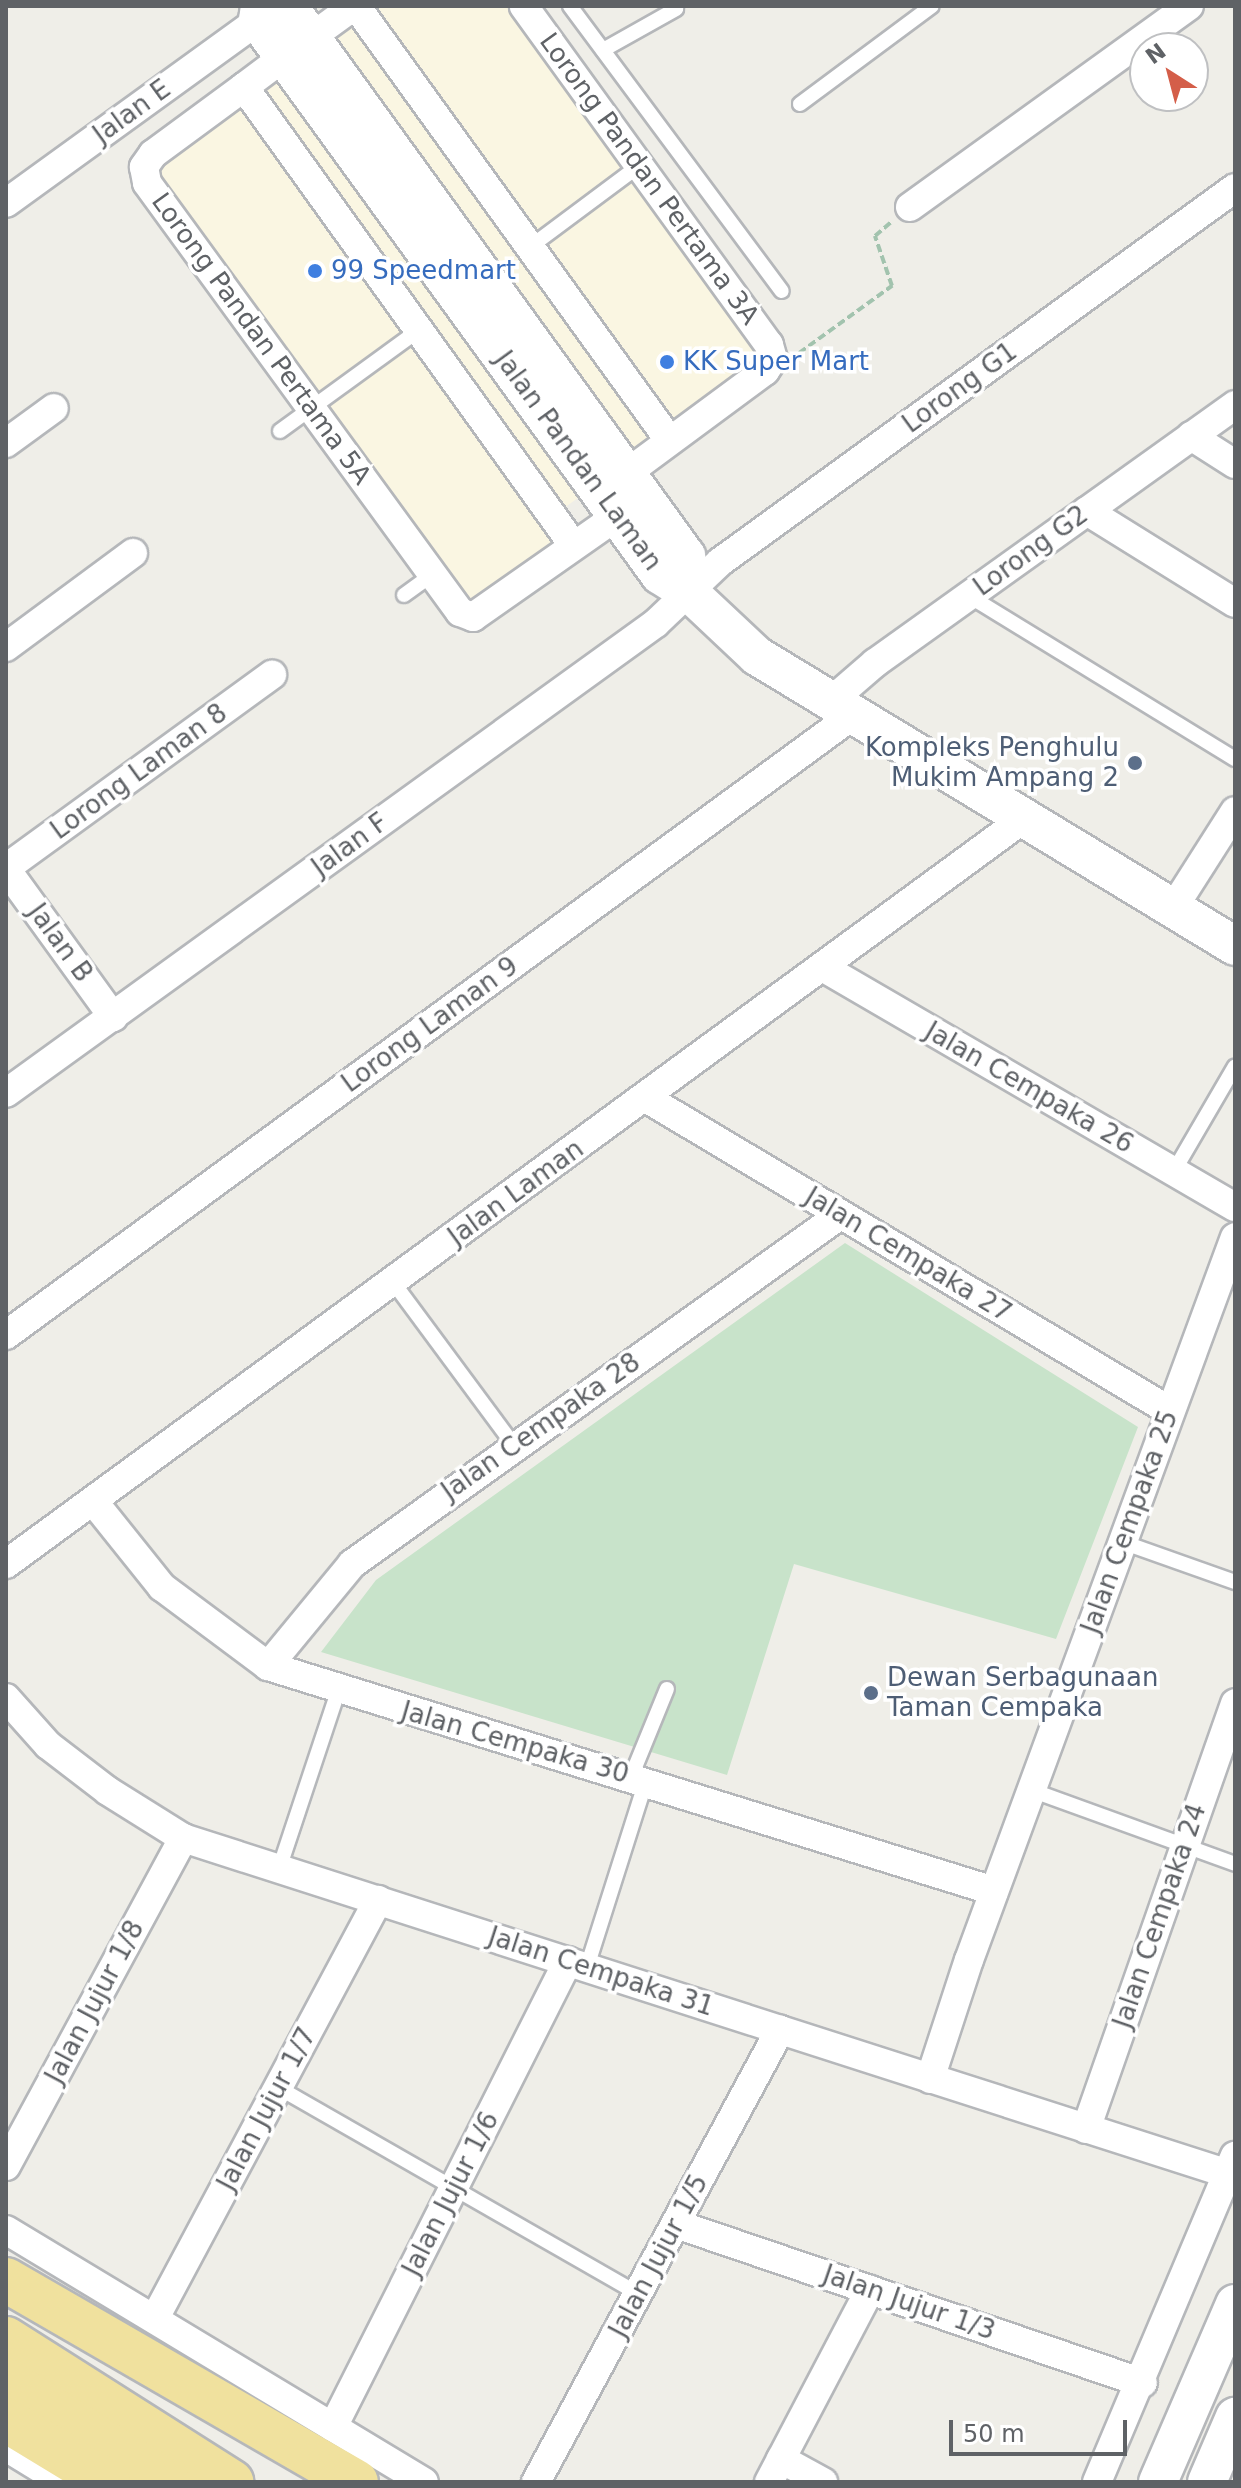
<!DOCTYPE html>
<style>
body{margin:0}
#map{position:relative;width:1241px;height:2488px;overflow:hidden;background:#efeee8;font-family:"DejaVu Sans",sans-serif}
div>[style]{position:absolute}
.commercial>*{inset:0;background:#faf6e2}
.green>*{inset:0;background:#c8e3ca}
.path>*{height:4px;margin-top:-2px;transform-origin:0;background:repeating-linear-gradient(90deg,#a2c3ae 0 8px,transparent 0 12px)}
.roads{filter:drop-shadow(2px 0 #b5b7ba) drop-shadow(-2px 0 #b5b7ba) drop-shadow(0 2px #b5b7ba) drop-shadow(0 -2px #b5b7ba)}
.lane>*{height:14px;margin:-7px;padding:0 7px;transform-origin:7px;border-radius:7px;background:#fff}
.street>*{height:28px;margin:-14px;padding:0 14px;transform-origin:14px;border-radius:14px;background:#fff}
.secondary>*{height:38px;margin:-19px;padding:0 19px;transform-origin:19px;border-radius:19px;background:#fff}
.highway>*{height:44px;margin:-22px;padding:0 22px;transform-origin:22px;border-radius:22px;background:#f0e19e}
.dots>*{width:22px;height:22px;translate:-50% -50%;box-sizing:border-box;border:4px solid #fff;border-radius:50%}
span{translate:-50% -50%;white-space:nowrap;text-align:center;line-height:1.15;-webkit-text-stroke:7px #fff;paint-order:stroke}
.street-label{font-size:26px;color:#5f6266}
.shop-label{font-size:26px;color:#366cbe}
.left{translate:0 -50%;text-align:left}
.service-label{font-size:26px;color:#4e5e75}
.right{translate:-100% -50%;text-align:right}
.frame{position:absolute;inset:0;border:8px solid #5f6266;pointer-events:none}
.north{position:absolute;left:1129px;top:32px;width:80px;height:80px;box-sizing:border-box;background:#fff;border:2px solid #bfc0c2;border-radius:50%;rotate:324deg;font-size:22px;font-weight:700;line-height:32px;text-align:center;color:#5f6266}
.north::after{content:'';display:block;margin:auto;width:28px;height:36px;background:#d45e49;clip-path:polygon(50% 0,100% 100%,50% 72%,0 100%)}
.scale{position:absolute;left:949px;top:2420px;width:178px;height:36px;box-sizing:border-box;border:4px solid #5f6266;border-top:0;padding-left:10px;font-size:24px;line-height:28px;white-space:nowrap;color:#5f6266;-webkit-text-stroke:6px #fff;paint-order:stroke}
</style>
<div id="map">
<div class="commercial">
<i style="clip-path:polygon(368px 6px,511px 6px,757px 346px,758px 366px,545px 522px,559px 545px,465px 605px,153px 177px,157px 159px)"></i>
</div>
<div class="green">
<i style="clip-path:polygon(845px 1243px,1138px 1427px,1056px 1639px,794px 1564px,727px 1775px,321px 1652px,376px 1580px)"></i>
</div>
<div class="path">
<i style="left:799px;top:353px;width:115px;rotate:-35.8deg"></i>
<i style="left:892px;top:286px;width:53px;rotate:-108.8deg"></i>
<i style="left:875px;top:236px;width:23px;rotate:-41deg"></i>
</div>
<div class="roads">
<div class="lane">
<i style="left:570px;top:6px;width:355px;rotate:53.4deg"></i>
<i style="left:603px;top:50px;width:84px;rotate:-29.3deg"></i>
<i style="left:800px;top:104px;width:164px;rotate:-36.6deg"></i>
<i style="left:530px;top:247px;width:137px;rotate:-36.7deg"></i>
<i style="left:280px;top:431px;width:172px;rotate:-36deg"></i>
<i style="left:404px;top:595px;width:36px;rotate:-36deg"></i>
<i style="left:969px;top:596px;width:312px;rotate:31.5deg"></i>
<i style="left:1174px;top:1171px;width:121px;rotate:-59.8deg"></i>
<i style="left:393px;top:1282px;width:205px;rotate:53.5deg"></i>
<i style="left:1122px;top:1542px;width:120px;rotate:19.5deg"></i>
<i style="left:631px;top:1777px;width:95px;rotate:-67.8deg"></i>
<i style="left:1031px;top:1790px;width:217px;rotate:19.9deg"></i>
<i style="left:279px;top:1869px;width:187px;rotate:-71.6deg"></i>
<i style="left:587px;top:1967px;width:195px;rotate:-72.4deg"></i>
<i style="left:279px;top:2088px;width:414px;rotate:29.8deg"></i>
</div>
<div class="street">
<i style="left:356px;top:6px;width:536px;rotate:54.18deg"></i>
<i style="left:310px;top:38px;width:54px;rotate:-36deg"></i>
<i style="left:284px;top:57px;width:50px;rotate:143.1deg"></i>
<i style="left:244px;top:87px;width:565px;rotate:54.29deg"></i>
<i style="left:244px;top:87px;width:113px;rotate:143.6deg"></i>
<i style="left:153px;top:154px;width:16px;rotate:125deg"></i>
<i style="left:144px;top:167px;width:16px;rotate:79deg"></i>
<i style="left:147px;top:183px;width:531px;rotate:53.89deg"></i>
<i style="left:460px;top:612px;width:14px;rotate:21deg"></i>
<i style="left:473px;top:617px;width:176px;rotate:-35deg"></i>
<i style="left:617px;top:516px;width:44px;rotate:-76.9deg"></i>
<i style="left:627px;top:473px;width:172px;rotate:-36.5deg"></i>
<i style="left:765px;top:371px;width:14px;rotate:-56deg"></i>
<i style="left:773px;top:359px;width:15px;rotate:-106deg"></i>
<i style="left:769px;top:345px;width:418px;rotate:-125.9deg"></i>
<i style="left:6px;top:203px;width:327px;rotate:-35.9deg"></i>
<i style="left:910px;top:207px;width:344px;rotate:-35.8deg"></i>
<i style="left:1191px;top:436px;width:52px;rotate:32.5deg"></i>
<i style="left:6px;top:443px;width:59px;rotate:-36.1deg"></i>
<i style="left:1087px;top:511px;width:174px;rotate:31.9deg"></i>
<i style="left:6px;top:647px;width:158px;rotate:-36.5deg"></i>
<i style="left:831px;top:701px;width:58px;rotate:-40.8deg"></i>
<i style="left:875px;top:663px;width:443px;rotate:-35.6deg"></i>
<i style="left:6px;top:868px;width:329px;rotate:-36deg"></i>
<i style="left:6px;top:869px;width:183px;rotate:54.1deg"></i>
<i style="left:1172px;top:910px;width:117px;rotate:-57.5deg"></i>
<i style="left:824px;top:968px;width:475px;rotate:30.2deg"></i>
<i style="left:6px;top:1093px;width:802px;rotate:-35.87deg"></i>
<i style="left:656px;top:623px;width:88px;rotate:-43.6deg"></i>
<i style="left:720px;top:562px;width:636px;rotate:-35.99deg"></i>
<i style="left:646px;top:1098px;width:610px;rotate:30.85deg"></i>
<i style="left:6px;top:1335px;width:1050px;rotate:-36.2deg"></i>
<i style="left:93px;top:1501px;width:110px;rotate:51.3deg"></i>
<i style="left:162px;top:1587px;width:132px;rotate:36.7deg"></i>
<i style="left:268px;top:1666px;width:760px;rotate:17.22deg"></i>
<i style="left:6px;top:1564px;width:1261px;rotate:-36.22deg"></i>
<i style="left:268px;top:1666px;width:132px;rotate:-50.5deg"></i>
<i style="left:352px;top:1564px;width:600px;rotate:-35.57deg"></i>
<i style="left:6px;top:1698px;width:63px;rotate:48.2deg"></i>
<i style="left:48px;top:1745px;width:76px;rotate:37.5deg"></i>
<i style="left:108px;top:1791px;width:89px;rotate:32.1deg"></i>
<i style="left:183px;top:1838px;width:1105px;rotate:17.81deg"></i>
<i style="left:930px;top:2079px;width:125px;rotate:-71.9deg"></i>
<i style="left:969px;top:1960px;width:770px;rotate:-69.8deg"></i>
<i style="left:1086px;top:2129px;width:451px;rotate:-70.7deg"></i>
<i style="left:6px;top:2166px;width:373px;rotate:-61.6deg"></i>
<i style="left:676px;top:2224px;width:493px;rotate:18.8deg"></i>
<i style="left:6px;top:2230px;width:488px;rotate:31.1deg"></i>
<i style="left:155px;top:2318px;width:474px;rotate:-61.9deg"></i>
<i style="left:333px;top:2427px;width:522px;rotate:-63.24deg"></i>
<i style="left:6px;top:2447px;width:67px;rotate:31.6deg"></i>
<i style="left:781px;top:2459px;width:48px;rotate:28.7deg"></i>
<i style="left:536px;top:2482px;width:514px;rotate:-61.64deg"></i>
<i style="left:769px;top:2482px;width:217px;rotate:-62.3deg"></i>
<i style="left:1097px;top:2482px;width:354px;rotate:-67.1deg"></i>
</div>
<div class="secondary">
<i style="left:260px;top:6px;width:15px;rotate:98deg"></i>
<i style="left:258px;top:21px;width:684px;rotate:54.03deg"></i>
<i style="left:660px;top:575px;width:36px;rotate:32deg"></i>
<i style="left:691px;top:594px;width:91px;rotate:43.2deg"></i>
<i style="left:757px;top:656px;width:559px;rotate:31.24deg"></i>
<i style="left:288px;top:6px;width:679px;rotate:54.11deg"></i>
<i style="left:686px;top:556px;width:38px;rotate:83deg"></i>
<i style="left:1158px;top:2482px;width:194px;rotate:-66.6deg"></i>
<i style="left:1207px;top:2482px;width:71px;rotate:-66.7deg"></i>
</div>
<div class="highway">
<i style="left:6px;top:2280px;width:404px;rotate:30deg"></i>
<i style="left:6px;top:2339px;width:267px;rotate:32.4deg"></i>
<i style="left:6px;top:2380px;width:191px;rotate:32.2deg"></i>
<i style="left:6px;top:2420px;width:119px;rotate:31.3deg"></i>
</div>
</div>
<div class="dots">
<i style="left:315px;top:271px;background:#3f7fe0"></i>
<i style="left:667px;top:362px;background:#3f7fe0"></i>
<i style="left:1135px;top:763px;background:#5c6f8a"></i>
<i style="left:871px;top:1693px;background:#5c6f8a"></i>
</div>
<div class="street-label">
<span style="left:132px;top:112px;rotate:-36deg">Jalan E</span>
<span style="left:649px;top:179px;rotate:54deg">Lorong Pandan Pertama 3A</span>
<span style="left:261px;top:339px;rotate:54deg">Lorong Pandan Pertama 5A</span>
<span style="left:960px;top:388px;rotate:-36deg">Lorong G1</span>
<span style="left:578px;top:461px;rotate:54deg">Jalan Pandan Laman</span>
<span style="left:1031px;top:551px;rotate:-36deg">Lorong G2</span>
<span style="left:139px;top:772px;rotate:-36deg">Lorong Laman 8</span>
<span style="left:350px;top:845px;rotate:-36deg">Jalan F</span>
<span style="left:60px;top:943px;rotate:54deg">Jalan B</span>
<span style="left:430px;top:1025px;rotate:-36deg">Lorong Laman 9</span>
<span style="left:1029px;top:1088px;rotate:30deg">Jalan Cempaka 26</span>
<span style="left:516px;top:1193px;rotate:-36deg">Jalan Laman</span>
<span style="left:908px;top:1255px;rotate:31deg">Jalan Cempaka 27</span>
<span style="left:541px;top:1427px;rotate:-35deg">Jalan Cempaka 28</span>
<span style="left:1130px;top:1522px;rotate:-70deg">Jalan Cempaka 25</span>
<span style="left:515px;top:1743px;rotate:16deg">Jalan Cempaka 30</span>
<span style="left:1160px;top:1916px;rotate:-71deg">Jalan Cempaka 24</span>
<span style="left:601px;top:1972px;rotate:18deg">Jalan Cempaka 31</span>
<span style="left:95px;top:2002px;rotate:-62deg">Jalan Jujur 1/8</span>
<span style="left:267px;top:2109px;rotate:-62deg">Jalan Jujur 1/7</span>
<span style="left:451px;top:2194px;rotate:-63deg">Jalan Jujur 1/6</span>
<span style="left:659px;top:2256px;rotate:-62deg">Jalan Jujur 1/5</span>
<span style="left:909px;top:2303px;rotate:19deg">Jalan Jujur 1/3</span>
</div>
<div class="shop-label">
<span class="left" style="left:331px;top:271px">99 Speedmart</span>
<span class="left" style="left:683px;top:362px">KK Super Mart</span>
</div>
<div class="service-label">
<span class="right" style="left:1119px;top:763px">Kompleks Penghulu<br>Mukim Ampang 2</span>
<span class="left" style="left:887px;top:1693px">Dewan Serbagunaan<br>Taman Cempaka</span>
</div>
<div class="frame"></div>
<div class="north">N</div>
<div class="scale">50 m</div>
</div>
